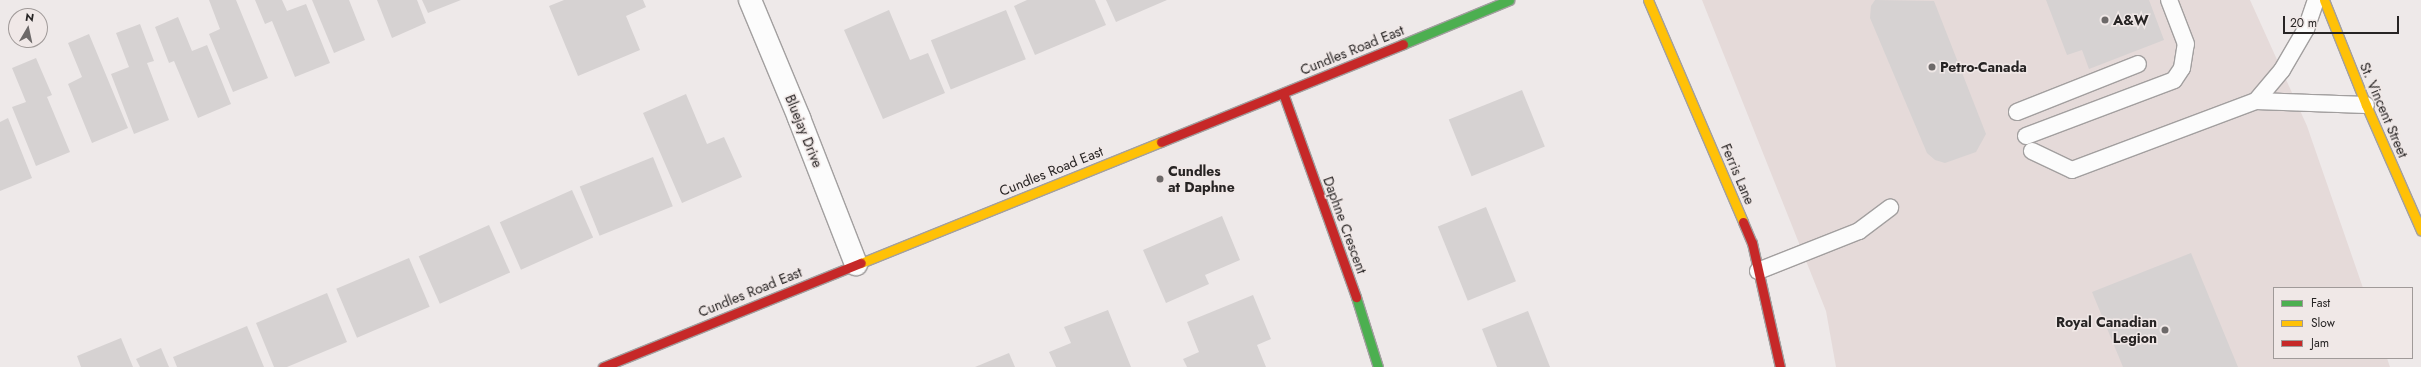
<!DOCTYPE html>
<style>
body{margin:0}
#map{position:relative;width:2421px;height:367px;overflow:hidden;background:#eee9e9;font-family:Jost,sans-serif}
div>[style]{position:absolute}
.built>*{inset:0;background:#e5dad9}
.building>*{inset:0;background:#d6d2d2;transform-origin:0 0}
.roads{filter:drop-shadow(1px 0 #a29f9f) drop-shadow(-1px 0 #a29f9f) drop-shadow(0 1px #a29f9f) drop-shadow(0 -1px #a29f9f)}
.lane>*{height:16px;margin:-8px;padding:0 8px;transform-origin:8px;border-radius:8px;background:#fcfcfc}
.street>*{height:22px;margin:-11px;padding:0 11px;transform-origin:11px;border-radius:11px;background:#fcfcfc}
.fast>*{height:9px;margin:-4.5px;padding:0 4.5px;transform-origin:4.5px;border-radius:4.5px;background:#4caf50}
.slow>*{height:9px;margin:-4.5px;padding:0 4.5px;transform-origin:4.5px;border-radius:4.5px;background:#ffc107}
.jam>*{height:9px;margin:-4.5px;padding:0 4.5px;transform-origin:4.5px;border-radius:4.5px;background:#c62828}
.dots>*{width:11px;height:11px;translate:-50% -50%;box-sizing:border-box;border:2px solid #f0e8e7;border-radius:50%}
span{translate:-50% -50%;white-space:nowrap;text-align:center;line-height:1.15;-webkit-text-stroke:3px #f0e8e7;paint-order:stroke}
.poi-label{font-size:14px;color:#272424;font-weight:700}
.left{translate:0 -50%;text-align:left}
.right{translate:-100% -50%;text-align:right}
.street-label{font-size:14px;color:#272424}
.legend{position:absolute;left:2273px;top:287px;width:140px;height:72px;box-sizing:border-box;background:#f0e8e7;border:1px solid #a09a99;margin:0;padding:5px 7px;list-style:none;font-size:12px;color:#272424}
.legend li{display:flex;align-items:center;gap:8px;height:20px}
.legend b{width:20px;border:1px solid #a09a99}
.north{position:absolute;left:8px;top:8px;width:40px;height:40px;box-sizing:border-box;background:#f0e8e7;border:1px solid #a09a99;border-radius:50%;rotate:9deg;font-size:11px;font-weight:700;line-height:16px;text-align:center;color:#272424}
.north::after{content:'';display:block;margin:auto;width:14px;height:18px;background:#6d6969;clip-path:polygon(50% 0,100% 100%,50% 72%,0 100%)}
.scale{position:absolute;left:2283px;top:16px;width:116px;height:18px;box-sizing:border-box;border:2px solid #272424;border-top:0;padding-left:5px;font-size:12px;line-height:14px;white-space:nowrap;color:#272424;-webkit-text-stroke:3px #f0e8e7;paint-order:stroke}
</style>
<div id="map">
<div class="built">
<i style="clip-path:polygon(1702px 0,2250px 0,2307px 126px,2363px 288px,2274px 288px,2274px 358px,2387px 358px,2390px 367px,1836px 367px,1826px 311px)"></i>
</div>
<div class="building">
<i style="clip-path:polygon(209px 0,236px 0,268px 78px,233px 92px,209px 34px,220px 29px)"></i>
<i style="clip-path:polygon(255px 0,282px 0,287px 11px,306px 4px,330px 63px,295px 77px,272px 21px,265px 24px)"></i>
<i style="clip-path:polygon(312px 0,349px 0,365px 40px,334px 53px)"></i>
<i style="clip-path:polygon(377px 0,417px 0,426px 23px,392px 38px)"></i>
<i style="clip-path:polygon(422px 0,461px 0,428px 13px)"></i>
<i style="clip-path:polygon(564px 0,643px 0,646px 7px,626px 16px,640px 50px,578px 76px,549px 6px)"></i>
<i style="clip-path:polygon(1027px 0,1095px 0,1106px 25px,1035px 55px,1014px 6px)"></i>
<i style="clip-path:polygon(1106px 0,1167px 0,1116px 22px)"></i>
<i style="clip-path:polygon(1875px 0,1934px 1px,1986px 134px,1976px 152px,1945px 163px,1935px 160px,1927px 153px,1870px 18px,1871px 6px)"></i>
<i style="clip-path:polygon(2046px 0,2149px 0,2164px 40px,2089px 69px,2082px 50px,2067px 55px)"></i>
<i style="clip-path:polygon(889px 10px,910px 60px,928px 53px,945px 93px,883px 119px,844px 30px)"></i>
<i style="left:1006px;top:10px;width:53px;height:81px;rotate:68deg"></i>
<i style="clip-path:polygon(178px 17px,192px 51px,207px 45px,231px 104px,198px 118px,174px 61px,169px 63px,155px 27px)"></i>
<i style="clip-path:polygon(140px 24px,154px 61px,147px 63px,169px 120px,134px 134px,111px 74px,129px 67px,116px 33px)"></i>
<i style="clip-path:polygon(89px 34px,128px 128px,92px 143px,68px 84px,82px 77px,68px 43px)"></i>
<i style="clip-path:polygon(36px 58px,52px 95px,47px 97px,70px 152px,36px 166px,12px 107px,26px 102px,12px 68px)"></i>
<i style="left:1522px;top:90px;width:61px;height:79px;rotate:68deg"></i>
<i style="clip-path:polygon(686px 94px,707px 144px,724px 137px,742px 177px,682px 203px,643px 113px)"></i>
<i style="clip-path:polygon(8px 118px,32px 178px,0 191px,0 122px)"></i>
<i style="left:653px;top:157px;width:53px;height:79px;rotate:68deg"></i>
<i style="left:572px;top:190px;width:52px;height:79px;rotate:66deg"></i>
<i style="left:1486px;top:207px;width:80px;height:52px;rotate:68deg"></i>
<i style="clip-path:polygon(1222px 216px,1240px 260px,1205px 275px,1209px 284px,1166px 303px,1143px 250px)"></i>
<i style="left:489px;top:225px;width:52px;height:77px;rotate:66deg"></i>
<i style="clip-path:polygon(2191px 253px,2238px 367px,2123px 367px,2092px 292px)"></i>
<i style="left:409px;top:258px;width:53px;height:79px;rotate:67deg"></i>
<i style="clip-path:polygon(327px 293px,347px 342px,287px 367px,274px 367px,256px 323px)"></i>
<i style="clip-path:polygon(1253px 295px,1271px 339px,1257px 345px,1266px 367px,1187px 367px,1183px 359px,1199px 352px,1187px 322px)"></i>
<i style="clip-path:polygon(1108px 310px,1131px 367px,1056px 367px,1049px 352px,1071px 343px,1064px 327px)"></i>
<i style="clip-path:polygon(1528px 311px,1550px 367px,1497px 367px,1482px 329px)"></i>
<i style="clip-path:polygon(247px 326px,264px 367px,177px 367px,173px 357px)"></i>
<i style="clip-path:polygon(121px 338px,133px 367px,81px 367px,77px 356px)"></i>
<i style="clip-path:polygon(161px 348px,169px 367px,140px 367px,136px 359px)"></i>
<i style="clip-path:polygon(1009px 353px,1015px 367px,975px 367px)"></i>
</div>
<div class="roads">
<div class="lane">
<i style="left:2256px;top:101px;width:40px;rotate:-50deg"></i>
<i style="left:2282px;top:70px;width:48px;rotate:-59.7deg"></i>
<i style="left:2306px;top:29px;width:31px;rotate:-71deg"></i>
<i style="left:2017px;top:112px;width:130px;rotate:-21.6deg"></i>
<i style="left:2026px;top:136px;width:158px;rotate:-20.7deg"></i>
<i style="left:2174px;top:80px;width:14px;rotate:-56deg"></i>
<i style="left:2182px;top:68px;width:24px;rotate:-81deg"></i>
<i style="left:2186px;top:44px;width:47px;rotate:-111.1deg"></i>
<i style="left:2032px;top:151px;width:44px;rotate:25.4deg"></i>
<i style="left:2072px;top:170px;width:197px;rotate:-20.6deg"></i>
<i style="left:2256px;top:101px;width:110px;rotate:2.1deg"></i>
<i style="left:1758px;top:271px;width:109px;rotate:-21.6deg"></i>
<i style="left:1859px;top:231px;width:39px;rotate:-37deg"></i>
</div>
<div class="street">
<i style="left:750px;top:0;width:128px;rotate:67.4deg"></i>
<i style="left:799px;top:118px;width:157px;rotate:68.7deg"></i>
</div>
<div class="fast">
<i style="left:1403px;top:44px;width:115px;rotate:-22.5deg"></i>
<i style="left:1356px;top:297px;width:73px;rotate:72.6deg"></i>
</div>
<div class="slow">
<i style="left:1648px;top:0;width:241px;rotate:66.8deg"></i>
<i style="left:2324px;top:0;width:113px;rotate:68.2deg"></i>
<i style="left:2366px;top:105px;width:137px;rotate:66.3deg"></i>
<i style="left:861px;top:263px;width:323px;rotate:-22deg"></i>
</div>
<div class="jam">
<i style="left:1283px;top:93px;width:217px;rotate:70.3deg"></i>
<i style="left:1161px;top:142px;width:261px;rotate:-22deg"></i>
<i style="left:1743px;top:222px;width:23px;rotate:67deg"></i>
<i style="left:1752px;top:243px;width:127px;rotate:77.3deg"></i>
<i style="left:603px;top:367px;width:278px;rotate:-22deg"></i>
</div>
</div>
<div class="dots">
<i style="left:2105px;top:20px;background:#6d6969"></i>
<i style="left:1932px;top:67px;background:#6d6969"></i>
<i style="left:1160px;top:179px;background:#6d6969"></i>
<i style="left:2165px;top:330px;background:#6d6969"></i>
</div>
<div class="poi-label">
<span class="left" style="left:2113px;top:20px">A&amp;W</span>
<span class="left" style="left:1940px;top:67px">Petro-Canada</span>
<span class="left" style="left:1168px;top:179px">Cundles<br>at Daphne</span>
<span class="right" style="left:2157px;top:330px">Royal Canadian<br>Legion</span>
</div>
<div class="street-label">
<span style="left:1352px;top:50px;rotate:-22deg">Cundles Road East</span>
<span style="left:2384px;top:110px;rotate:67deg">St. Vincent Street</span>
<span style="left:804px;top:131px;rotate:68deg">Bluejay Drive</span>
<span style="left:1051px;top:171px;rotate:-22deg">Cundles Road East</span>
<span style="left:1738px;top:174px;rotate:67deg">Ferris Lane</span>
<span style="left:1345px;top:225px;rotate:70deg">Daphne Crescent</span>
<span style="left:750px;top:292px;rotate:-22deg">Cundles Road East</span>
</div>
<ul class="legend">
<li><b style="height:5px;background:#4caf50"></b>Fast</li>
<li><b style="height:5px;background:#ffc107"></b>Slow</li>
<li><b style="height:5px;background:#c62828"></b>Jam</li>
</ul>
<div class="north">N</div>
<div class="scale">20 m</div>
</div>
